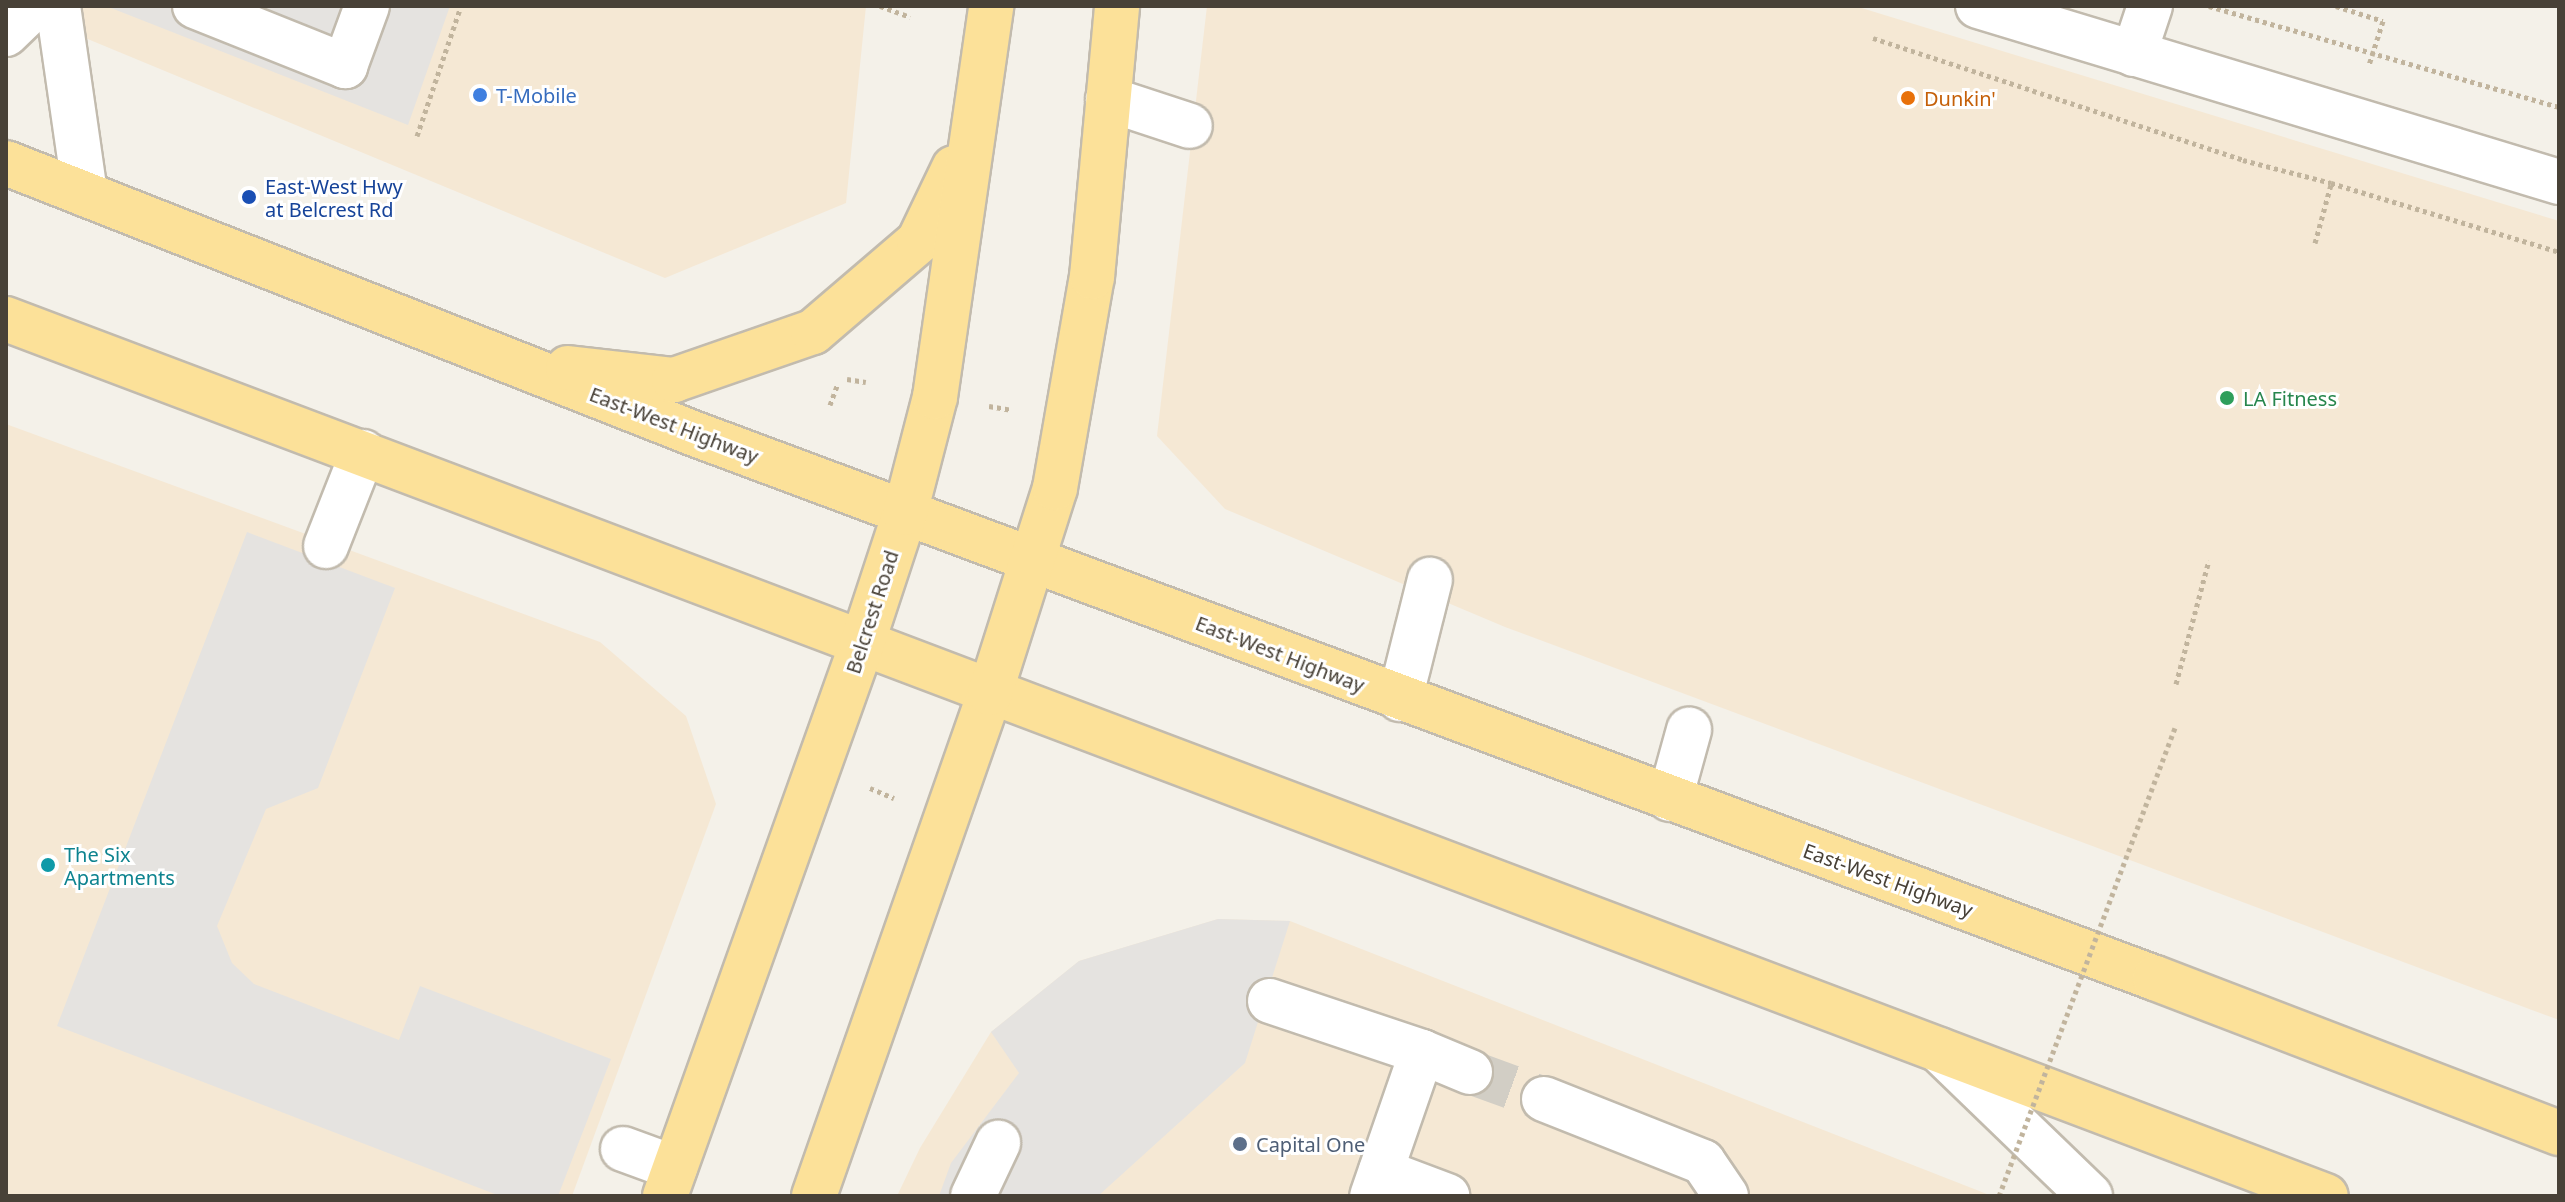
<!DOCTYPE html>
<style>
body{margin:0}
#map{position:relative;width:2565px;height:1202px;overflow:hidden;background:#f4f1e9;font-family:"Noto Sans",sans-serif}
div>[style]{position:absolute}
.commercial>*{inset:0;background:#f5e8d4}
.parking>*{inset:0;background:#e5e3e0}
.minor-tunnel>*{height:44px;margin-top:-22px;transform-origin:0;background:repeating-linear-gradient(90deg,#d2cec5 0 44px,transparent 0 66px)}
.path>*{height:5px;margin-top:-2.5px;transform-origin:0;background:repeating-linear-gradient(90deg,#c1b49d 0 4px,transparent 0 8px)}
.roads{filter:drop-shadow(2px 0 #c2bbae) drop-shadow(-2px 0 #c2bbae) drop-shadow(0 2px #c2bbae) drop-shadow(0 -2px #c2bbae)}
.minor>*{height:44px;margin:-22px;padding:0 22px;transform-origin:22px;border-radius:22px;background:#fff}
.major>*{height:44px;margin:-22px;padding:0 22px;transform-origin:22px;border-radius:22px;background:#fce199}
.path-bridge>*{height:5px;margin-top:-2.5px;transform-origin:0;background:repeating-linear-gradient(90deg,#c1b49d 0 4px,transparent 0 8px)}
.dots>*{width:22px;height:22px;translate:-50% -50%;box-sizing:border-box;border:4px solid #fff;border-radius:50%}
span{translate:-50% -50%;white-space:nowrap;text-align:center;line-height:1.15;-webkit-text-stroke:6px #fff;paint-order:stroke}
.shop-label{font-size:20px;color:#366cbe}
.left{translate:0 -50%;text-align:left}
.food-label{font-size:20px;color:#c56008}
.transit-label{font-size:20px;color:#164399}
.leisure-label{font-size:20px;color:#27864d}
.street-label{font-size:20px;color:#484137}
.culture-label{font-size:20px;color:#0d838f}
.service-label{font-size:20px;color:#4e5e75}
.frame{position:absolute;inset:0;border:8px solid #484137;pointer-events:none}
</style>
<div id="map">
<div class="commercial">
<i style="clip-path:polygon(8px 6px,866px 6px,846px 203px,665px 278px)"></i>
<i style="clip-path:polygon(1207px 6px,1855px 6px,2559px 221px,2559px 1020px,1505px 627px,1225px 509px,1157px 436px)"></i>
<i style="clip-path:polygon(6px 424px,600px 642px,686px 716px,716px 804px,572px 1196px,6px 1196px)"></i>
<i style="clip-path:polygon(1218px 919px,1290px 921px,1992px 1196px,897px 1196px,920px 1148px,991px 1032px,1079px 961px)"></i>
</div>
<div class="parking">
<i style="clip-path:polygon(106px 6px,450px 6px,408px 125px)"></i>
<i style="clip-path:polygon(247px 532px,395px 588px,318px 788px,266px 809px,217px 926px,232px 963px,254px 984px,399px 1040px,420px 986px,611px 1059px,558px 1196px,500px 1196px,57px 1026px)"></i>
<i style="clip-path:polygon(1218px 919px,1290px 921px,1245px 1063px,1098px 1196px,939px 1196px,951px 1163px,1019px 1073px,991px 1032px,1079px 961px)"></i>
</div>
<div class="minor-tunnel">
<i style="left:1470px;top:1072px;width:79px;rotate:20deg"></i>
</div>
<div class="path">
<i style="left:880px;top:6px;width:32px;rotate:20deg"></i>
<i style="left:2209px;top:6px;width:364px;rotate:16.1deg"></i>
<i style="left:2336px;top:6px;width:49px;rotate:17.7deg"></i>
<i style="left:2383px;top:21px;width:46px;rotate:107.7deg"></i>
<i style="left:1873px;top:38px;width:390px;rotate:18.2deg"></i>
<i style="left:2243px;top:160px;width:91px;rotate:14.6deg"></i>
<i style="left:2331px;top:183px;width:238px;rotate:16.8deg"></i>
<i style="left:417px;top:136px;width:137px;rotate:-71.3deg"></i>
<i style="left:2315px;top:243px;width:64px;rotate:-74.7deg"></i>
<i style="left:847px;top:379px;width:19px;rotate:9deg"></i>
<i style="left:830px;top:405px;width:23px;rotate:-70deg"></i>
<i style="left:989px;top:406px;width:22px;rotate:10deg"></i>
<i style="left:2176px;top:684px;width:128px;rotate:-75.1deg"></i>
<i style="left:870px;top:788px;width:26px;rotate:23deg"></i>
</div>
<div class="roads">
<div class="minor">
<i style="left:58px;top:6px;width:190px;rotate:81.8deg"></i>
<i style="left:195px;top:6px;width:162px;rotate:21.8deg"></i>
<i style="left:345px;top:66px;width:64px;rotate:-69.9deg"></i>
<i style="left:1978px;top:6px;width:607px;rotate:16.85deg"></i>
<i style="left:6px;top:34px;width:40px;rotate:-44deg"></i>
<i style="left:2134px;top:54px;width:51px;rotate:-71.6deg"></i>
<i style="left:1108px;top:99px;width:86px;rotate:18.2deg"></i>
<i style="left:326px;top:546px;width:101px;rotate:-68.5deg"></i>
<i style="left:1400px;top:699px;width:123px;rotate:-75.9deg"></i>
<i style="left:1670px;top:799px;width:72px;rotate:-74.6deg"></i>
<i style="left:1270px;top:1001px;width:160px;rotate:18.5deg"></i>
<i style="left:1422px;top:1052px;width:152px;rotate:109.1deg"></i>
<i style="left:1939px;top:1050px;width:210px;rotate:44deg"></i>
<i style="left:1422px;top:1052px;width:52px;rotate:22.6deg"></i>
<i style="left:1544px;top:1099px;width:171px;rotate:21.6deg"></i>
<i style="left:1703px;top:1162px;width:41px;rotate:55.9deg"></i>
<i style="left:623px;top:1149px;width:55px;rotate:20.1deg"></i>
<i style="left:1381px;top:1171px;width:71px;rotate:20.7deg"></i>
<i style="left:973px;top:1196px;width:59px;rotate:-64.7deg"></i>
</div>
<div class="major">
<i style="left:6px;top:163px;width:740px;rotate:21.47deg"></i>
<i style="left:695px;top:434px;width:1558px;rotate:20.44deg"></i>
<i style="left:2155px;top:978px;width:433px;rotate:21deg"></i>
<i style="left:6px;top:319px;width:2480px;rotate:20.71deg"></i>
<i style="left:568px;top:368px;width:107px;rotate:6.5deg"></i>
<i style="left:674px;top:380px;width:147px;rotate:-19.1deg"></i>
<i style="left:813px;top:332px;width:140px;rotate:-40.6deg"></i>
<i style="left:919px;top:241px;width:81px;rotate:-64.4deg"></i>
<i style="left:665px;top:1196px;width:586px;rotate:-70.36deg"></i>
<i style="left:862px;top:644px;width:138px;rotate:-71.8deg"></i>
<i style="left:905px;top:513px;width:120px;rotate:-75.5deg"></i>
<i style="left:935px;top:397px;width:395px;rotate:-81.8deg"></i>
<i style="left:814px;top:1196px;width:533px;rotate:-70.72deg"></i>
<i style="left:990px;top:693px;width:215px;rotate:-72.4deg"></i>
<i style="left:1055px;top:488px;width:214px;rotate:-80.1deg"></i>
<i style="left:1092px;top:277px;width:272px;rotate:-84.7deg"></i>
</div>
</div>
<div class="path-bridge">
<i style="left:1999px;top:1196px;width:500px;rotate:-69.4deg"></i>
</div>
<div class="dots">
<i style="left:480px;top:95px;background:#3f7fe0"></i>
<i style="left:1908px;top:98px;background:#e8710a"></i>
<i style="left:249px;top:197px;background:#1a4fb4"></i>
<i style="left:2227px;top:398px;background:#2e9e5b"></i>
<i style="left:48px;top:865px;background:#0f9aa8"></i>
<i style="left:1240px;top:1144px;background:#5c6f8a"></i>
</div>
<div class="shop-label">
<span class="left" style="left:496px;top:95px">T-Mobile</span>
</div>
<div class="food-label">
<span class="left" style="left:1924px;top:98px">Dunkin'</span>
</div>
<div class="transit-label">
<span class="left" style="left:265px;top:198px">East-West Hwy<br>at Belcrest Rd</span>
</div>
<div class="leisure-label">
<span class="left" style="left:2243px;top:398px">LA Fitness</span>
</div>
<div class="street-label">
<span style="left:674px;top:425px;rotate:21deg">East-West Highway</span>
<span style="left:872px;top:612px;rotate:-72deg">Belcrest Road</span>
<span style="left:1280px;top:654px;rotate:21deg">East-West Highway</span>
<span style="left:1888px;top:880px;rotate:20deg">East-West Highway</span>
</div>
<div class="culture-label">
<span class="left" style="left:64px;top:866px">The Six<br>Apartments</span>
</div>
<div class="service-label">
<span class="left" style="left:1256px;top:1144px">Capital One</span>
</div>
<div class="frame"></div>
</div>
